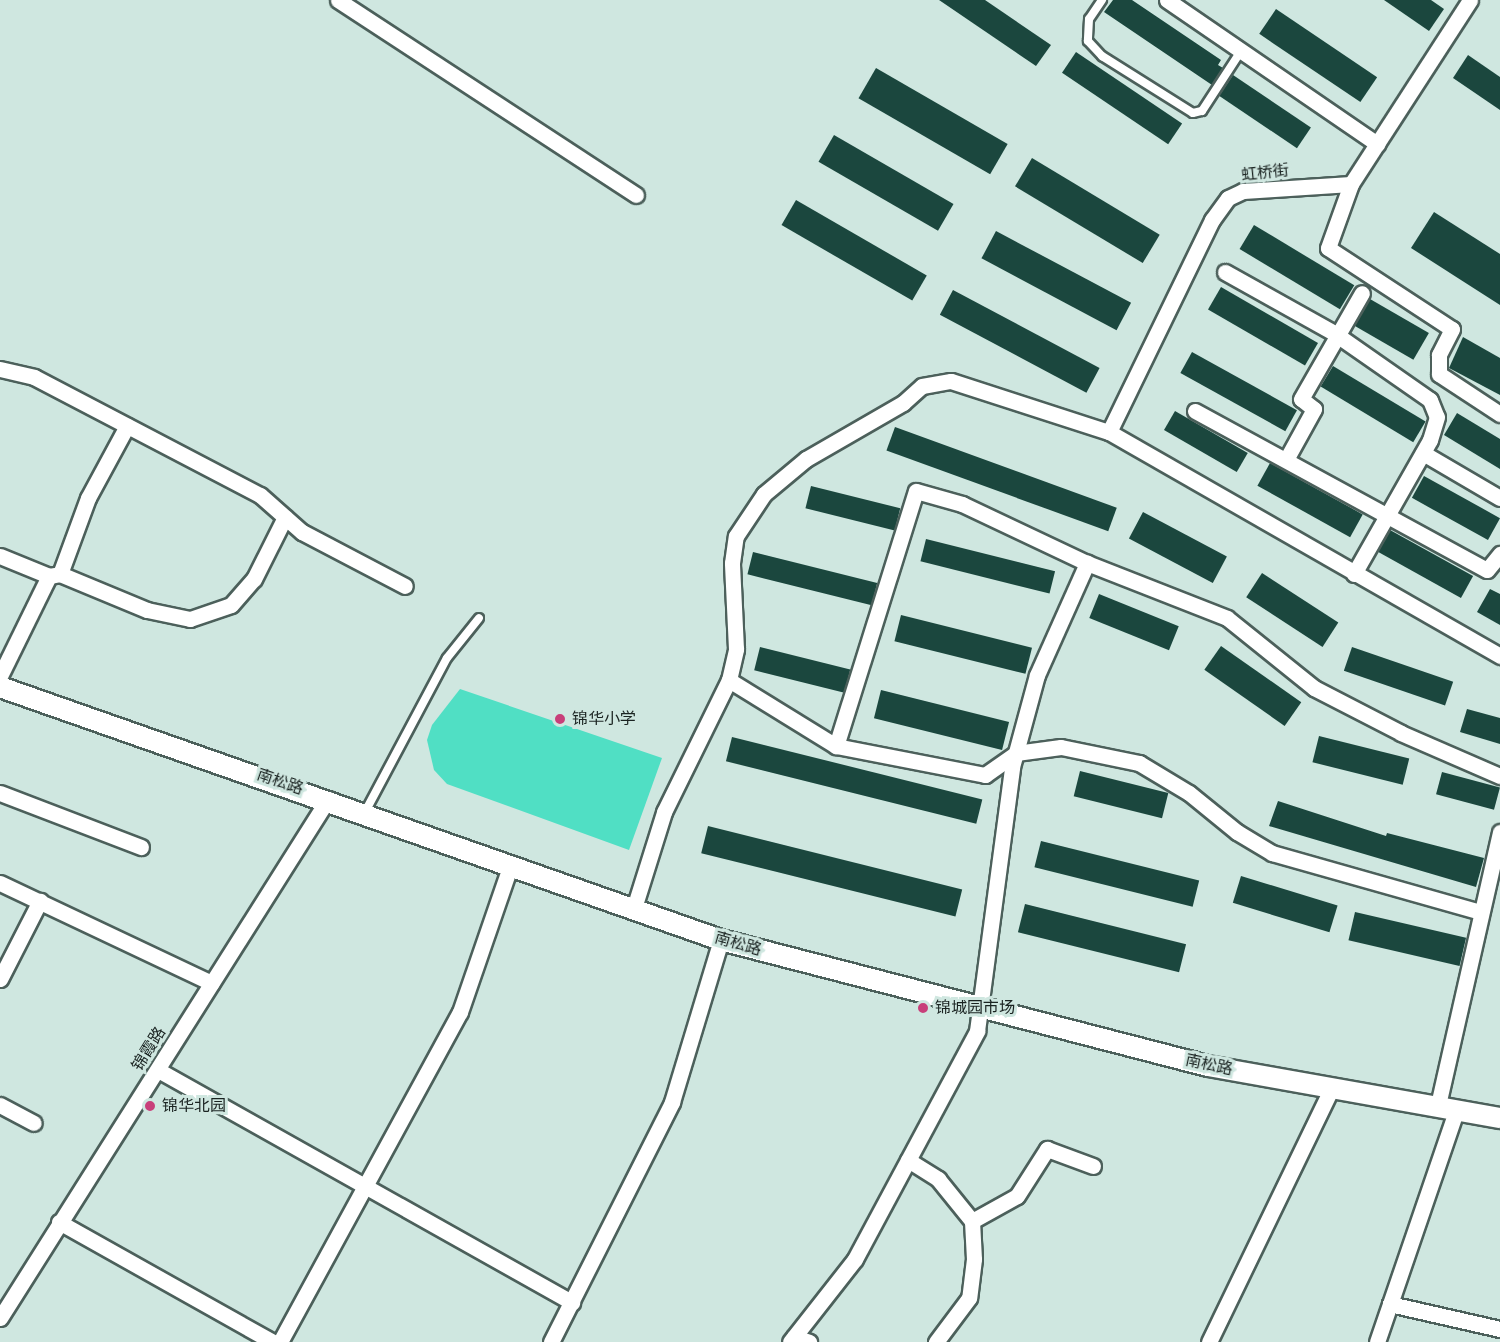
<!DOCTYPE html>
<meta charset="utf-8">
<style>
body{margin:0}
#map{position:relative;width:1500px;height:1342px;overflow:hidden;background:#cfe7e0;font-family:Rubik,"Noto Sans SC",sans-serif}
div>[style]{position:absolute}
.green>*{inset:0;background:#50dfc4}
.building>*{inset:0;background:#1b473e;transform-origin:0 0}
.roads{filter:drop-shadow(2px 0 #4c605b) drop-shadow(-2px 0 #4c605b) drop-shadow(0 2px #4c605b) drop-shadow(0 -2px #4c605b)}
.service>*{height:8px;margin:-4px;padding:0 4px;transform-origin:4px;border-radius:4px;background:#fff}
.minor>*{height:15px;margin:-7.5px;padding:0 7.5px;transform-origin:7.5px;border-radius:7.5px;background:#fff}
.tertiary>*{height:20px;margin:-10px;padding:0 10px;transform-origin:10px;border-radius:10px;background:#fff}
.dots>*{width:16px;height:16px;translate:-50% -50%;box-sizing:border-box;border:3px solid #cfe7e0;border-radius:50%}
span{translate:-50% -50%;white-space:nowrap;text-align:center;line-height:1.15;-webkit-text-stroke:6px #cfe7e0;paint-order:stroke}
.street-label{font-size:16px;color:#1a2321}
.poi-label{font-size:16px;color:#1a2321}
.left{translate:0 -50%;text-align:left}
</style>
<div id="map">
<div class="green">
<i style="clip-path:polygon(460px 689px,662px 758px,629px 850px,447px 784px,434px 770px,427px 740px,432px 725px)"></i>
</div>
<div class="building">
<i style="clip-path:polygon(939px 0,985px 0,1051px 45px,1036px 66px)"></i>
<i style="clip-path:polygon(1113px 0,1132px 0,1221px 60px,1218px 65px,1223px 68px,1212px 85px,1104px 12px)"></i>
<i style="clip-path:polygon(1384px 0,1431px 0,1444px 9px,1429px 31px)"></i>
<i style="left:1276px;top:9px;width:122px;height:30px;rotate:34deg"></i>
<i style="left:1076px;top:52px;width:128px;height:25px;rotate:34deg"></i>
<i style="clip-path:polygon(1468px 55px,1500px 77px,1500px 110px,1453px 78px)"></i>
<i style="left:876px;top:68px;width:152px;height:35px;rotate:30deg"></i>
<i style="left:1233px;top:75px;width:94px;height:25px;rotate:34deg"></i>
<i style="left:834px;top:135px;width:138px;height:31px;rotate:30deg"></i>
<i style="left:1032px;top:158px;width:149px;height:33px;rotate:31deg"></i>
<i style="left:796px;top:200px;width:151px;height:29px;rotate:30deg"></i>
<i style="clip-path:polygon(1434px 212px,1500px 254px,1500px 305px,1411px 248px)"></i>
<i style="left:1254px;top:225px;width:117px;height:28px;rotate:31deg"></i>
<i style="left:996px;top:231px;width:153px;height:31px;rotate:28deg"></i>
<i style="left:1221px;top:287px;width:112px;height:26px;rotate:30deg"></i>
<i style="left:953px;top:290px;width:166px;height:28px;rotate:28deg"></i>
<i style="left:1370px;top:299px;width:68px;height:31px;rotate:30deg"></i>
<i style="clip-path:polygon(1463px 337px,1500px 358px,1500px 395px,1449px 368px)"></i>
<i style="left:1192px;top:352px;width:120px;height:24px;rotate:29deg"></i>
<i style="left:1333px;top:366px;width:108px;height:24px;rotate:31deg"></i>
<i style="left:1175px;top:411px;width:84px;height:22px;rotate:30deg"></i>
<i style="clip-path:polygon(1457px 413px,1500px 439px,1500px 469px,1444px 435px)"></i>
<i style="left:895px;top:427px;width:236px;height:25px;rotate:20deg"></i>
<i style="left:1270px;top:463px;width:106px;height:26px;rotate:29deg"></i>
<i style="left:1424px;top:476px;width:87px;height:25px;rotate:29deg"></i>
<i style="left:811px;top:486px;width:92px;height:23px;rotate:14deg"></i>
<i style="left:1143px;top:512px;width:95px;height:30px;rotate:28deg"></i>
<i style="left:1390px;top:530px;width:95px;height:25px;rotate:29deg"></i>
<i style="left:926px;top:539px;width:133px;height:23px;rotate:14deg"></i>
<i style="left:753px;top:552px;width:128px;height:23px;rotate:14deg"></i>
<i style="left:1262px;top:573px;width:91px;height:29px;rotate:33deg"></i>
<i style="clip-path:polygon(1490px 589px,1500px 594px,1500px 625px,1477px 612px)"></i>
<i style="left:1099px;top:594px;width:86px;height:26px;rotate:22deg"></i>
<i style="left:901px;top:615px;width:135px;height:27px;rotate:14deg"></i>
<i style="left:1221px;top:646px;width:98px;height:29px;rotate:35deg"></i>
<i style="left:760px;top:647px;width:93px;height:24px;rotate:14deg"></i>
<i style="left:1352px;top:647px;width:107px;height:25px;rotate:19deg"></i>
<i style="left:881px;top:690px;width:132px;height:29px;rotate:14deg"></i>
<i style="clip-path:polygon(1467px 709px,1500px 718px,1500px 744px,1460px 732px)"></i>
<i style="left:1319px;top:736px;width:93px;height:27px;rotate:14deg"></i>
<i style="left:732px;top:737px;width:258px;height:25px;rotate:14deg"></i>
<i style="left:1080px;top:771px;width:91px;height:26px;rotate:14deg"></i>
<i style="left:1442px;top:772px;width:60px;height:23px;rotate:15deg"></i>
<i style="clip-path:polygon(1278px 801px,1386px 836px,1387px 833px,1484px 858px,1476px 887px,1269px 826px)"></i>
<i style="left:708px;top:826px;width:262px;height:28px;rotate:14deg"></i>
<i style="left:1041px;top:841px;width:163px;height:27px;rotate:14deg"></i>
<i style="left:1241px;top:876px;width:101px;height:28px;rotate:17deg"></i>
<i style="left:1025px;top:904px;width:166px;height:29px;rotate:14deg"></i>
<i style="left:1355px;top:912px;width:114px;height:29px;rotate:13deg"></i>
</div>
<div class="roads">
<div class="service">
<i style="left:1102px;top:0;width:23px;rotate:124deg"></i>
<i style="left:1089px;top:19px;width:22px;rotate:93deg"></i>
<i style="left:1088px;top:41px;width:21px;rotate:47deg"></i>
<i style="left:1102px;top:56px;width:107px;rotate:32.1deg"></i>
<i style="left:1193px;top:113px;width:9px;rotate:-13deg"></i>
<i style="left:1202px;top:111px;width:72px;rotate:-57deg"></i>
<i style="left:365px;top:812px;width:174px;rotate:-62deg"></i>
<i style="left:447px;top:658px;width:51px;rotate:-51.3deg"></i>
</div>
<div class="minor">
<i style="left:338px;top:0;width:356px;rotate:33.2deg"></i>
<i style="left:1167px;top:0;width:255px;rotate:34.4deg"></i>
<i style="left:1351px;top:184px;width:68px;rotate:109.8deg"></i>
<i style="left:1328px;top:248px;width:148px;rotate:33.2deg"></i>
<i style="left:1452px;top:329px;width:29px;rotate:117deg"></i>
<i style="left:1439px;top:355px;width:19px;rotate:90deg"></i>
<i style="left:1439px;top:374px;width:73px;rotate:33.3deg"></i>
<i style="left:1225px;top:272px;width:125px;rotate:29.2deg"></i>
<i style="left:1334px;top:333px;width:117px;rotate:34.9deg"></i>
<i style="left:1430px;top:400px;width:18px;rotate:68deg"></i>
<i style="left:1437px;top:417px;width:24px;rotate:107deg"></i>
<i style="left:1430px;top:440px;width:154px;rotate:119.6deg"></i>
<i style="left:0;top:369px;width:35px;rotate:13deg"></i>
<i style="left:34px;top:377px;width:255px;rotate:27.6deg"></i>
<i style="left:260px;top:495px;width:56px;rotate:41.4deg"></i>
<i style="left:302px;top:532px;width:116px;rotate:27.7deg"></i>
<i style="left:1195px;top:411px;width:332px;rotate:28.6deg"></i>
<i style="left:1487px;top:570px;width:21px;rotate:-51deg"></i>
<i style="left:1109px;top:432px;width:236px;rotate:-64.1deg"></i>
<i style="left:1212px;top:220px;width:27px;rotate:-54deg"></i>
<i style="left:1228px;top:198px;width:17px;rotate:-25deg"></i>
<i style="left:1243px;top:191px;width:108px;rotate:-3.7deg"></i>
<i style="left:1351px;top:184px;width:219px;rotate:-57.1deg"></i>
<i style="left:1423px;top:453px;width:89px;rotate:30.3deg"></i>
<i style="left:1287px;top:458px;width:56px;rotate:-61.1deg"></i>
<i style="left:1314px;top:409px;width:16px;rotate:-142deg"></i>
<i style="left:1301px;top:399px;width:122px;rotate:-60.1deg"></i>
<i style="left:0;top:556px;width:53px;rotate:22.2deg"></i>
<i style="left:49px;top:576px;width:11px;rotate:-10deg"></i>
<i style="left:60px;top:574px;width:94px;rotate:22.5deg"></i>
<i style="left:147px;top:610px;width:44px;rotate:11.8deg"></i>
<i style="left:190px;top:619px;width:43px;rotate:-18.9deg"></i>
<i style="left:231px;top:605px;width:35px;rotate:-49deg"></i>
<i style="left:254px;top:579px;width:69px;rotate:-63.4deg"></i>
<i style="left:60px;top:574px;width:81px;rotate:-69.8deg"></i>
<i style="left:88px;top:498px;width:82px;rotate:-61.6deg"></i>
<i style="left:0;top:676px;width:111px;rotate:-63.9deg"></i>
<i style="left:729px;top:680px;width:126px;rotate:31.7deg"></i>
<i style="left:836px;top:746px;width:267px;rotate:-72.6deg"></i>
<i style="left:916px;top:491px;width:48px;rotate:15.8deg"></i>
<i style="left:962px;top:504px;width:138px;rotate:25.3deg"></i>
<i style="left:1087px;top:563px;width:150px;rotate:21.4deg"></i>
<i style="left:1227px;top:618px;width:112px;rotate:38.8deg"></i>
<i style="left:1314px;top:688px;width:98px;rotate:27.3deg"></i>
<i style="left:1401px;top:733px;width:108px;rotate:23.5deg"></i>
<i style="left:836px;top:746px;width:152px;rotate:11deg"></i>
<i style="left:985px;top:775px;width:38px;rotate:-35deg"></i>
<i style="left:1016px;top:753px;width:45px;rotate:-7.6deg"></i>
<i style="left:1061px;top:747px;width:80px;rotate:11.6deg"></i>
<i style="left:1139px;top:763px;width:58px;rotate:31deg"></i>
<i style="left:1189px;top:793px;width:62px;rotate:39.1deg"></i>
<i style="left:1237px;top:832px;width:41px;rotate:31deg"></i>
<i style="left:1272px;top:853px;width:217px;rotate:15.8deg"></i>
<i style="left:0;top:793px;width:151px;rotate:21deg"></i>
<i style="left:0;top:883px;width:234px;rotate:25.3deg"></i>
<i style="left:634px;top:908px;width:101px;rotate:-72.6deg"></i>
<i style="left:664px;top:812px;width:147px;rotate:-63.8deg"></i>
<i style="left:729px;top:680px;width:32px;rotate:-77deg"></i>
<i style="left:736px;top:649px;width:86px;rotate:-92.7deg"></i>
<i style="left:732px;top:563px;width:27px;rotate:-82deg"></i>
<i style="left:736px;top:536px;width:50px;rotate:-56.3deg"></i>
<i style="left:764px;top:494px;width:55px;rotate:-39.8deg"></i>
<i style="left:806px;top:459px;width:112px;rotate:-30deg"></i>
<i style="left:903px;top:403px;width:25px;rotate:-42deg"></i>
<i style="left:922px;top:386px;width:29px;rotate:-10deg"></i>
<i style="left:951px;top:381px;width:166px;rotate:17.9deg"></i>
<i style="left:1109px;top:432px;width:451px;rotate:29.8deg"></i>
<i style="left:0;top:979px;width:88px;rotate:-62.9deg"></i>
<i style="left:158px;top:1070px;width:475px;rotate:29.3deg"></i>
<i style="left:0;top:1105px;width:38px;rotate:28deg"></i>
<i style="left:1438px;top:1105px;width:280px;rotate:-77.2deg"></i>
<i style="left:908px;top:1160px;width:36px;rotate:32deg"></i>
<i style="left:938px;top:1179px;width:54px;rotate:51deg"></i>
<i style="left:972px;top:1221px;width:38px;rotate:87deg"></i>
<i style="left:974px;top:1259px;width:39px;rotate:97deg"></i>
<i style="left:969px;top:1298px;width:55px;rotate:126.9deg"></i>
<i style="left:972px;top:1221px;width:51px;rotate:-29.1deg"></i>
<i style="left:1017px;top:1196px;width:56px;rotate:-57.4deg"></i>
<i style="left:1047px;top:1149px;width:49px;rotate:20.3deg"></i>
<i style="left:59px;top:1222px;width:245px;rotate:29.3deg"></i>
<i style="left:1390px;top:1304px;width:113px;rotate:12.8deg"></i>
<i style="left:0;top:1318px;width:614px;rotate:-57.71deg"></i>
<i style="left:794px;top:1337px;width:16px;rotate:18deg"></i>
<i style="left:280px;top:1342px;width:376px;rotate:-61.4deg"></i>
<i style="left:460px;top:1012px;width:157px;rotate:-71deg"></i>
<i style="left:551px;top:1342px;width:269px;rotate:-63.2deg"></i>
<i style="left:672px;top:1102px;width:169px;rotate:-73.2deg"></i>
<i style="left:790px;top:1342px;width:105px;rotate:-51.9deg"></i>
<i style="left:855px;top:1259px;width:259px;rotate:-61.8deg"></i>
<i style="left:977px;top:1031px;width:266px;rotate:-82.4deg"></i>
<i style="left:1012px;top:767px;width:95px;rotate:-74.8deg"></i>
<i style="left:1037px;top:675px;width:123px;rotate:-65.9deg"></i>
<i style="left:1209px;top:1342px;width:282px;rotate:-64.2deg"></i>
<i style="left:1377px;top:1342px;width:246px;rotate:-71.1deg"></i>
</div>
<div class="tertiary">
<i style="left:0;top:687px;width:764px;rotate:19.34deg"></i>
<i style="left:721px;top:940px;width:503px;rotate:14.51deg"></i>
<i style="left:1208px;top:1066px;width:297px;rotate:10.1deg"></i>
</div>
</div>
<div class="dots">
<i style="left:560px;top:719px;background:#c83f7a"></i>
<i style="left:923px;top:1008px;background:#c83f7a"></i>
<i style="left:150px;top:1106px;background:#c83f7a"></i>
</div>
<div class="street-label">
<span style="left:1265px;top:173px;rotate:-6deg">虹桥街</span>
<span style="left:280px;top:782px;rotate:19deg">南松路</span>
<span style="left:738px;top:944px;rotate:16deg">南松路</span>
<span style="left:149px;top:1049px;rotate:-58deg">锦霞路</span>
<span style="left:1209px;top:1065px;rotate:12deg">南松路</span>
</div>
<div class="poi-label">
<span class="left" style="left:572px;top:719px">锦华小学</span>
<span class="left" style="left:935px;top:1008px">锦城园市场</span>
<span class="left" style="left:162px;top:1106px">锦华北园</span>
</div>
</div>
